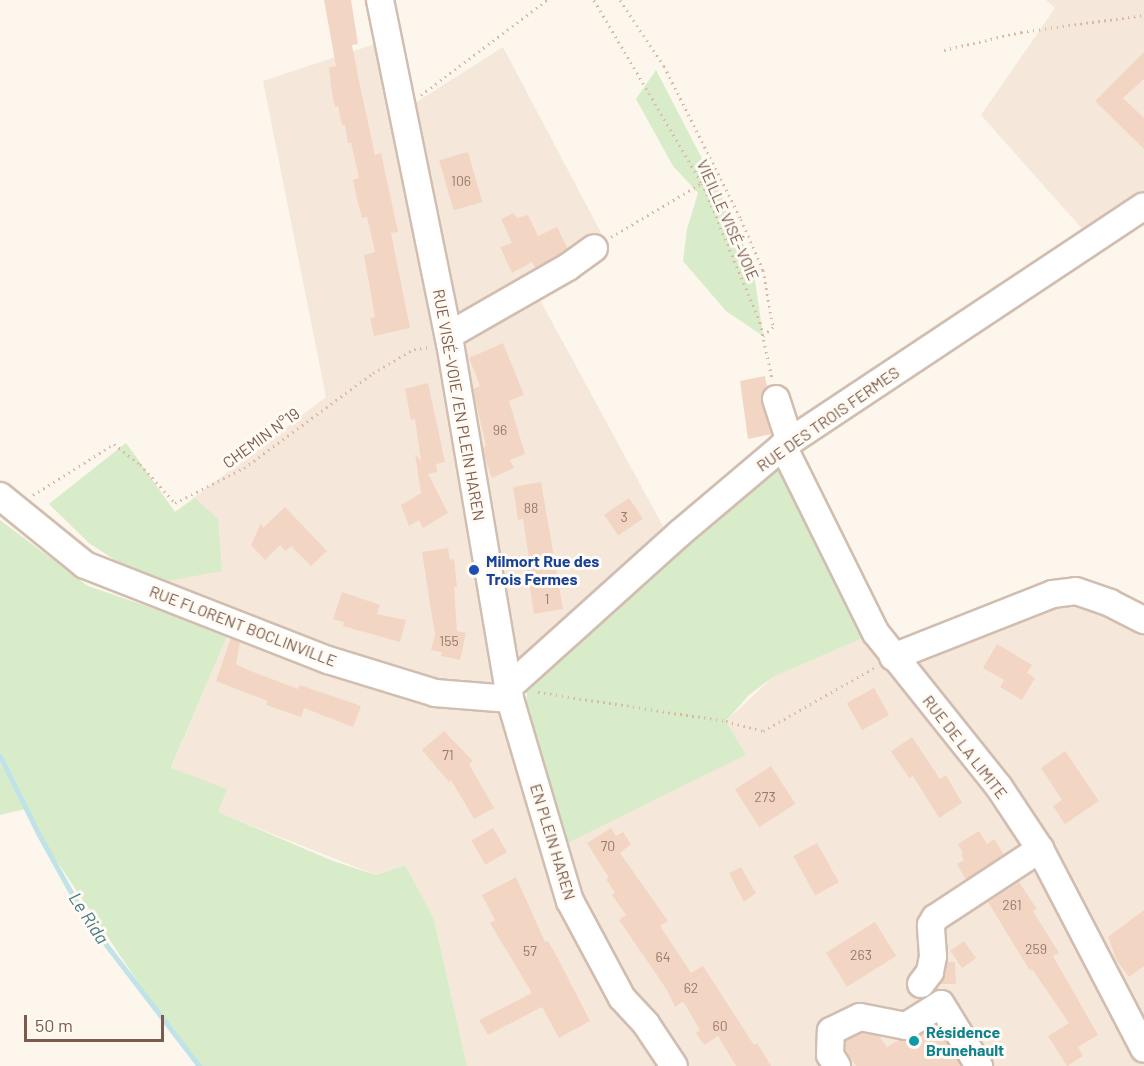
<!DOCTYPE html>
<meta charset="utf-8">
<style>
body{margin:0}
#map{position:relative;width:1144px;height:1066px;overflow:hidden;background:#fdf6ec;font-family:Barlow,sans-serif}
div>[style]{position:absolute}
.residential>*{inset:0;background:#f5e8da}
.green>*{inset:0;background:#d8ecc9}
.stream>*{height:5px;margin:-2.5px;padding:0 2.5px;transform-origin:2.5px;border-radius:2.5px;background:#bfe3e8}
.building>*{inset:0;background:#f3d5c3;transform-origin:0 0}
.path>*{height:3px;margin-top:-1.5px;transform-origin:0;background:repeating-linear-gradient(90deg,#d9b8a5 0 1.5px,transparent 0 6px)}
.roads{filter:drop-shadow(2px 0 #d1beb0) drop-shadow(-2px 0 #d1beb0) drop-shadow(0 2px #d1beb0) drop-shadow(0 -2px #d1beb0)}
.minor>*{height:26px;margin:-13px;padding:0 13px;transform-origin:13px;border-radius:13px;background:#fff}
.dots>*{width:16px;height:16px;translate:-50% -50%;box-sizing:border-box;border:3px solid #fffaf3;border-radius:50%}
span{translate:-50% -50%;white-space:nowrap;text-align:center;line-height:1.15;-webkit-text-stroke:6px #fffaf3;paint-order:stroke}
.number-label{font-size:14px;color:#987a6a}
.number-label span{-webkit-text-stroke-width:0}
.street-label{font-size:16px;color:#7a5c4d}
.transit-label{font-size:16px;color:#164399;font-weight:700}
.left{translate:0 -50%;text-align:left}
.culture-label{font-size:16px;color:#0d838f;font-weight:700}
.water-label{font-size:18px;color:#437c86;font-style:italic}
.scale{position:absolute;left:24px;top:1015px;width:140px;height:27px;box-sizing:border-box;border:3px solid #7a5c4d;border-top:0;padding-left:8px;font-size:18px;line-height:21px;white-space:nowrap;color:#7a5c4d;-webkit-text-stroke:4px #fffaf3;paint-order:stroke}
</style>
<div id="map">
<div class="residential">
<i style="clip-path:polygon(1046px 0,1144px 0,1144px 206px,1092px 240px,981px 115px,1055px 8px)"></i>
<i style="clip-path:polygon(381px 42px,396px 115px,503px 47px,608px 246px,539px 298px,665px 530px,509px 668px,559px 846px,746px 755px,726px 721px,773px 677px,870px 635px,893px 657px,1053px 594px,1144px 614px,1144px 1066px,467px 1066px,434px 919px,404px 865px,376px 875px,217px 812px,227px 789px,171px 769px,228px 634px,89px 543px,49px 504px,126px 443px,175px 512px,326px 397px,263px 81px)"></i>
</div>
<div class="green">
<i style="clip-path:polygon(656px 70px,736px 224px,754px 273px,763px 336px,726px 311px,683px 261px,687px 229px,698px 193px,673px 166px,636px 99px)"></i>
<i style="clip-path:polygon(126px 443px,175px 512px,195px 498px,218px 519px,222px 571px,152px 584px,89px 543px,49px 504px)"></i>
<i style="clip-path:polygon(770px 471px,781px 471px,793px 483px,870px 635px,773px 677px,749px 695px,726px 721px,746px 755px,559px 847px,526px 710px,527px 691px,548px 668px)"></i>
<i style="clip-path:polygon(0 520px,88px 586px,228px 634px,171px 768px,227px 789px,218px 812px,333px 861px,376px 875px,405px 865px,434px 919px,467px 1066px,199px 1066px,174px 1036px,38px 833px,25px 809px,0 815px)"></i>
</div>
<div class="stream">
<i style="left:0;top:756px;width:86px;rotate:63.7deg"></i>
<i style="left:38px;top:833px;width:95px;rotate:61deg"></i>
<i style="left:84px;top:916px;width:189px;rotate:52.5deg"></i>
</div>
<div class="building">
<i style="clip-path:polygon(324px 0,351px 0,358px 44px,352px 45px,359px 81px,375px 155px,381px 153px,398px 232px,391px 233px,410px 328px,374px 336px,370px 318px,375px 317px,364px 255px,375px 252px,367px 217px,362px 218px,357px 199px,353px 180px,359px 178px,351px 143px,348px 143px,345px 125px,342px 125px,338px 106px,335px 107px,331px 87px,329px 67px,336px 66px)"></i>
<i style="clip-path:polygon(1144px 52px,1144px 79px,1123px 98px,1144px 118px,1144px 149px,1095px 101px)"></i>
<i style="left:468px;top:152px;width:52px;height:30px;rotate:74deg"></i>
<i style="clip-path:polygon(513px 213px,517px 218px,528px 215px,538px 236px,557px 227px,568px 249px,535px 268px,532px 262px,512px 273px,500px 247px,512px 243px,501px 219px)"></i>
<i style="clip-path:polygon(503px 343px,524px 395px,509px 401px,525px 454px,510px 460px,514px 468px,492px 478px,484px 456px,483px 448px,486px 446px,473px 389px,480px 386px,469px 358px)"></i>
<i style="clip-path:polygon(765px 376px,767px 387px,762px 395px,762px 403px,772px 434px,748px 439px,740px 381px)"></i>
<i style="clip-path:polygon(428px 383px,445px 462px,436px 464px,437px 472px,428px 474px,448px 513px,423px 528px,419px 520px,409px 526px,401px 505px,421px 493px,415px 454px,421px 461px,415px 419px,411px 420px,405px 389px)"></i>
<i style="clip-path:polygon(541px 482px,563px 609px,534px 614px,525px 558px,529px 558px,523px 519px,518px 520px,513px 487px)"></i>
<i style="left:629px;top:498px;width:25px;height:30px;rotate:56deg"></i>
<i style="clip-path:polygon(285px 507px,327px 551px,311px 566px,291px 546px,286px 551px,280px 545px,265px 560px,251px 545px,261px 523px,263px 528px)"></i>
<i style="clip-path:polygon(448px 548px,450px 560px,454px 559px,457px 587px,454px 587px,457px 631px,466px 633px,460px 660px,441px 656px,442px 652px,431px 650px,435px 635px,422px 552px)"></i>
<i style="clip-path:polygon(342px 592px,380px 605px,377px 614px,406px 620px,400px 642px,343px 626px,344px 622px,333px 619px)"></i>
<i style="clip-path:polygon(231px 638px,240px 642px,236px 664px,248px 670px,298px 689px,300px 685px,361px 706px,353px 727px,304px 708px,301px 717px,266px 705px,268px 701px,216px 681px)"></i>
<i style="clip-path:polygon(997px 644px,1032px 665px,1027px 673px,1035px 678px,1022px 700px,1000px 687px,1004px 680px,983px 668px)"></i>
<i style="left:874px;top:688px;width:31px;height:31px;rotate:61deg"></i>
<i style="clip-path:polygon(444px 731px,473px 761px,469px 764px,494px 808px,474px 819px,451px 780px,449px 782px,422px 750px)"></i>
<i style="clip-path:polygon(912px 737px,940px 779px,946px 775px,962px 803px,939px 818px,913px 776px,909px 778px,891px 751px)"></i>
<i style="clip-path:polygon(1065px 751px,1099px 801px,1065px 824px,1053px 806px,1062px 800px,1041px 768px)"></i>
<i style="left:771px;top:766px;width:45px;height:43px;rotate:57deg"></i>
<i style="left:493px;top:828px;width:28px;height:25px;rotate:60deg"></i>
<i style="clip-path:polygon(611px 828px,616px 836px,623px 832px,631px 844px,620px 853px,668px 921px,660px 926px,691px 973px,703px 966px,754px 1045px,757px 1043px,771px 1066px,736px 1066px,718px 1036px,704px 1045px,696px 1033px,700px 1030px,685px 1004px,682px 1002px,675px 1007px,667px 990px,619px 920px,626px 915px,612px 895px,615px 893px,606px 879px,609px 878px,587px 843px)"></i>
<i style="clip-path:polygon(979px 831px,987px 844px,994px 839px,1004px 855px,966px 880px,957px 864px,964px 860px,961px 854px,963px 853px,958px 844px)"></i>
<i style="left:817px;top:843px;width:45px;height:27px;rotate:61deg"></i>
<i style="clip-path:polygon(741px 867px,756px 893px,744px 902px,729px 873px)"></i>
<i style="clip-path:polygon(516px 877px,545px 942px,548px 941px,555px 953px,590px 1021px,559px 1038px,542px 1007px,488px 1035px,479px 1020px,532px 993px,490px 923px,495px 920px,482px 895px)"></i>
<i style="clip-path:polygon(1019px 882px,1037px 909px,1033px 911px,1059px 953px,1053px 956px,1098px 1035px,1078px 1047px,1083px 1056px,1067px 1066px,1048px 1036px,1069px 1023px,1032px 969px,1030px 971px,988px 902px)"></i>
<i style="clip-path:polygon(1144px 910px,1144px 966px,1129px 977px,1117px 961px,1108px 937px)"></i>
<i style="left:875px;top:922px;width:40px;height:58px;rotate:58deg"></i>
<i style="left:964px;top:941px;width:21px;height:17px;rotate:55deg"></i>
<i style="clip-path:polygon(947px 962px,955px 962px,956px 984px,941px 984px)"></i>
<i style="clip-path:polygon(936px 1025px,961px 1066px,856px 1066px,845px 1048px,846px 1041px,862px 1033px,879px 1036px,887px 1047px,899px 1040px,914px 1039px)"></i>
</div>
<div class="path">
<i style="left:594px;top:0;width:212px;rotate:59.5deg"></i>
<i style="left:702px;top:183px;width:151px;rotate:67.4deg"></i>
<i style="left:760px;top:322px;width:58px;rotate:78.1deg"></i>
<i style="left:620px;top:0;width:79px;rotate:56.3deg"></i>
<i style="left:664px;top:66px;width:171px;rotate:63.3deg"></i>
<i style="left:741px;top:219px;width:56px;rotate:66.7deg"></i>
<i style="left:763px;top:270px;width:58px;rotate:80deg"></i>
<i style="left:773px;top:327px;width:13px;rotate:138deg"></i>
<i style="left:944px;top:50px;width:79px;rotate:-13.2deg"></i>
<i style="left:1021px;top:32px;width:124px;rotate:-7.9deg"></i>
<i style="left:421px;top:95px;width:158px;rotate:-37deg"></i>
<i style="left:611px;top:237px;width:106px;rotate:-30.7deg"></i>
<i style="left:33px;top:495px;width:96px;rotate:-32.2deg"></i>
<i style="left:114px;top:444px;width:33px;rotate:38deg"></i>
<i style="left:140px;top:464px;width:52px;rotate:48.1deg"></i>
<i style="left:175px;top:503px;width:77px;rotate:-26.9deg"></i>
<i style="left:244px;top:468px;width:160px;rotate:-36.4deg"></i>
<i style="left:373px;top:373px;width:48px;rotate:-30.3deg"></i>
<i style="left:414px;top:349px;width:16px;rotate:-7deg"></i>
<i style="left:538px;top:692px;width:190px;rotate:8.8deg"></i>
<i style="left:726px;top:721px;width:38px;rotate:15deg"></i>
<i style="left:763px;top:731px;width:128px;rotate:-29.6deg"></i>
</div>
<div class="roads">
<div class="minor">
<i style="left:380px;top:0;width:350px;rotate:78.5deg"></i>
<i style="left:450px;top:343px;width:361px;rotate:80.4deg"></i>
<i style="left:510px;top:699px;width:211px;rotate:73.5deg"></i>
<i style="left:570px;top:901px;width:110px;rotate:61.8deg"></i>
<i style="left:622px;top:998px;width:35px;rotate:47deg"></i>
<i style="left:646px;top:1024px;width:50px;rotate:56.3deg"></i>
<i style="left:448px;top:333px;width:10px;rotate:-17deg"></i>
<i style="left:458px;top:330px;width:127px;rotate:-29.8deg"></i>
<i style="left:568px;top:267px;width:32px;rotate:-36deg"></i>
<i style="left:776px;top:399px;width:45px;rotate:72deg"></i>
<i style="left:783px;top:446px;width:209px;rotate:63.6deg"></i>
<i style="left:876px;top:633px;width:197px;rotate:51.4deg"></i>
<i style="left:999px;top:787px;width:74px;rotate:56.5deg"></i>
<i style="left:1040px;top:849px;width:225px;rotate:62.5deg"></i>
<i style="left:0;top:496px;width:109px;rotate:39.1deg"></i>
<i style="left:85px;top:565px;width:261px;rotate:21.4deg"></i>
<i style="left:328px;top:660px;width:112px;rotate:17.1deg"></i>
<i style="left:435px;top:693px;width:75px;rotate:4.6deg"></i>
<i style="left:893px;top:657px;width:172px;rotate:-21.5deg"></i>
<i style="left:1053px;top:594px;width:23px;rotate:-7deg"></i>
<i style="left:1076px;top:591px;width:36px;rotate:19deg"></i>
<i style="left:1110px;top:603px;width:38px;rotate:27deg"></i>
<i style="left:509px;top:687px;width:230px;rotate:-42deg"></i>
<i style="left:680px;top:533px;width:135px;rotate:-40.2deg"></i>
<i style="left:783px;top:446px;width:433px;rotate:-33.6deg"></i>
<i style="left:921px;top:984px;width:15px;rotate:-53deg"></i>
<i style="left:930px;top:972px;width:16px;rotate:-79deg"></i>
<i style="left:933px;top:956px;width:31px;rotate:-94deg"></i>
<i style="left:931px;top:925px;width:8px;rotate:-60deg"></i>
<i style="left:935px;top:918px;width:126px;rotate:-33.3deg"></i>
<i style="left:837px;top:1066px;width:13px;rotate:-122deg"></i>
<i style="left:830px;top:1055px;width:24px;rotate:-88deg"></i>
<i style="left:831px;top:1031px;width:32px;rotate:-26deg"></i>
<i style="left:860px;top:1017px;width:47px;rotate:11.1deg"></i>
<i style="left:906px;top:1026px;width:41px;rotate:-32.2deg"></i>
<i style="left:941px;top:1004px;width:73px;rotate:58.5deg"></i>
</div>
</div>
<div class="dots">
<i style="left:474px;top:570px;background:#1a4fb4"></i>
<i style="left:914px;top:1041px;background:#0f9aa8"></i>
</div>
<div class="number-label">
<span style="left:461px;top:181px">106</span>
<span style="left:500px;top:430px">96</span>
<span style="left:531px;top:508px">88</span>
<span style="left:624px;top:517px">3</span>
<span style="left:547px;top:599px">1</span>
<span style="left:449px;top:641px">155</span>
<span style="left:448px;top:755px">71</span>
<span style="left:765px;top:797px">273</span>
<span style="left:608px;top:846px">70</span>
<span style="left:1012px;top:905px">261</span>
<span style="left:1036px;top:949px">259</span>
<span style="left:530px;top:951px">57</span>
<span style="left:861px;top:955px">263</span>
<span style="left:663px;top:957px">64</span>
<span style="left:691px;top:988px">62</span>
<span style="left:720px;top:1026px">60</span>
</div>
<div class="street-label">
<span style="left:728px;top:220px;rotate:66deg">VIEILLE VISÉ-VOIE</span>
<span style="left:459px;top:405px;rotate:80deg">RUE VISÉ-VOIE /EN PLEIN HAREN</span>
<span style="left:828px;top:419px;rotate:-35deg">RUE DES TROIS FERMES</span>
<span style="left:261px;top:438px;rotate:-36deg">CHEMIN N°19</span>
<span style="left:243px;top:626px;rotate:21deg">RUE FLORENT BOCLINVILLE</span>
<span style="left:965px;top:747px;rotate:52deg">RUE DE LA LIMITE</span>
<span style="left:553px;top:842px;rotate:73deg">EN PLEIN HAREN</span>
</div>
<div class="transit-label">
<span class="left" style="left:486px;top:570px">Milmort Rue des<br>Trois Fermes</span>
</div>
<div class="culture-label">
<span class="left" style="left:926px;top:1041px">Résidence<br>Brunehault</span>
</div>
<div class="water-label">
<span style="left:89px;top:918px;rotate:57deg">Le Rida</span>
</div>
<div class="scale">50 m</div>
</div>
